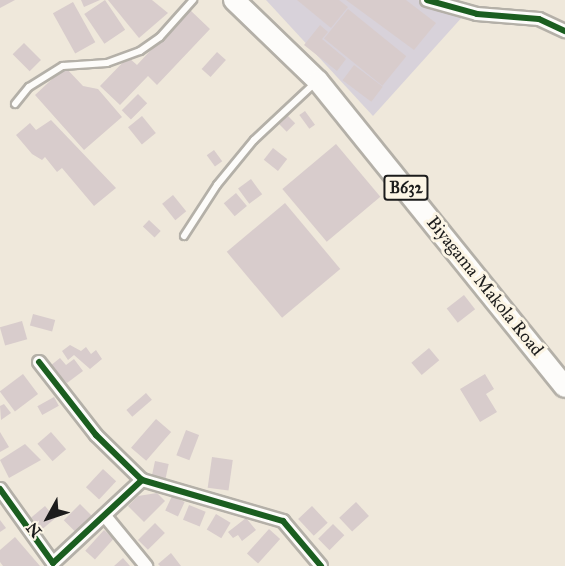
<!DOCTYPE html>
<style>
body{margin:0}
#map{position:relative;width:565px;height:566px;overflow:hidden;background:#efe8db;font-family:"IM FELL Great Primer",serif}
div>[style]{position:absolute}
.industrial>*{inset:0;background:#d8d2da}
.building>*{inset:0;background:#d8cccc;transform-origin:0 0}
.roads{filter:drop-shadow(2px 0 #b4b0a8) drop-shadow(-2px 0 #b4b0a8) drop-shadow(0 2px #b4b0a8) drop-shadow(0 -2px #b4b0a8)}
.service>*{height:6px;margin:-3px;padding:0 3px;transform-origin:3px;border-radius:3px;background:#fdfcfa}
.minor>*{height:12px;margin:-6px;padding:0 6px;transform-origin:6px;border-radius:6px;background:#fdfcfa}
.primary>*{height:20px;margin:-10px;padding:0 10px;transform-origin:10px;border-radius:10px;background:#fdfcfa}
.cycleway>*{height:6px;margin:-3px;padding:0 3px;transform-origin:3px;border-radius:3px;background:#1b5e20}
span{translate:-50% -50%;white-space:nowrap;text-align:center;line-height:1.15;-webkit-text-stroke:6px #fcf5e5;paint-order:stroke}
.shield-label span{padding:2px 4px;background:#fcf5e5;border:2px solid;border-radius:4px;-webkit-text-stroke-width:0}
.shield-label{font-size:16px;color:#1c1c1c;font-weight:700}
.street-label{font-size:18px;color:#1c1c1c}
.north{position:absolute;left:18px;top:488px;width:60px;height:60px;-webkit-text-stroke:4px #fcf5e5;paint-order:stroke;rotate:230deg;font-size:16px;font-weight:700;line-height:24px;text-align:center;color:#1c1c1c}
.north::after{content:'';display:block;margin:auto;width:21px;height:27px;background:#1c1c1c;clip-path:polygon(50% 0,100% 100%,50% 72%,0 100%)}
</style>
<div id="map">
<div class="industrial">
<i style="clip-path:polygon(266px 0,418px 0,464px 15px,373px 116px)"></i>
</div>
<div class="building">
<i style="clip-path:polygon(0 0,15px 0,0 8px)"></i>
<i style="clip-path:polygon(81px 0,100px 0,84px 7px)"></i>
<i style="left:105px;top:0;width:36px;height:25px;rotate:56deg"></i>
<i style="clip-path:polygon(108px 0,152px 0,168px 13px,139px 38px)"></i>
<i style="clip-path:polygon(297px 0,339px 0,348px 7px,331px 28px)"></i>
<i style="clip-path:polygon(346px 0,406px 0,436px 23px,414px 50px)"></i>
<i style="left:73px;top:2px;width:46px;height:23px;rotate:61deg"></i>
<i style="clip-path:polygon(189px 9px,210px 29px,157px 85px,148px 76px,120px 105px,100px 86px,128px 57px,137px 65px)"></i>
<i style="left:348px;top:9px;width:75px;height:38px;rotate:39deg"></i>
<i style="clip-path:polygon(320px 25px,328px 32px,322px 39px,346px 59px,337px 71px,304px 45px)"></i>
<i style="left:24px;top:43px;width:24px;height:16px;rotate:45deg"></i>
<i style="left:217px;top:52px;width:12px;height:23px;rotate:42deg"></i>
<i style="left:354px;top:65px;width:36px;height:19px;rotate:37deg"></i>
<i style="clip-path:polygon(65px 67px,83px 86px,98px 89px,122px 117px,84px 150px,35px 95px)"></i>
<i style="left:138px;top:94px;width:13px;height:23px;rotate:45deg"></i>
<i style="left:305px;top:111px;width:17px;height:7px;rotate:54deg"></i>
<i style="left:286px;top:114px;width:13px;height:12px;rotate:45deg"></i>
<i style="left:142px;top:116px;width:22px;height:18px;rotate:51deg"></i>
<i style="clip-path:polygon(51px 120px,116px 188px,94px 206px,62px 168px,57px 172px,45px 157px,42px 160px,32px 154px,16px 135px,30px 123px,36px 130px)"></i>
<i style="left:336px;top:144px;width:69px;height:70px;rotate:50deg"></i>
<i style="left:273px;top:148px;width:18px;height:15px;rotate:38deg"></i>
<i style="left:214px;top:150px;width:14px;height:9px;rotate:54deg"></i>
<i style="left:251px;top:179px;width:19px;height:16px;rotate:54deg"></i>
<i style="left:236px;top:193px;width:17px;height:16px;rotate:50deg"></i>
<i style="left:173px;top:195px;width:21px;height:14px;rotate:51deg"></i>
<i style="left:285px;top:203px;width:86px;height:76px;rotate:50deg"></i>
<i style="left:149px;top:220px;width:16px;height:9px;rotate:43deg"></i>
<i style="left:464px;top:295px;width:18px;height:22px;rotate:52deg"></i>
<i style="left:33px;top:314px;width:23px;height:12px;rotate:15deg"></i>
<i style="left:22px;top:321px;width:19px;height:23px;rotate:74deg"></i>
<i style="clip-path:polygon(70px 345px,81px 351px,86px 347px,91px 354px,96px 350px,102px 359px,90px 369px,74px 355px,68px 360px,62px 351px)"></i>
<i style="left:429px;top:348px;width:16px;height:23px;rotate:50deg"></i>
<i style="clip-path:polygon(60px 358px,66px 365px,74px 359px,83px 371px,67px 383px,50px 366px)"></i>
<i style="left:23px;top:374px;width:25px;height:29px;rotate:53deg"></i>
<i style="clip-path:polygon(485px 374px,494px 389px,486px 394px,497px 412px,480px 422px,460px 389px)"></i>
<i style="left:146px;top:393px;width:9px;height:26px;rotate:49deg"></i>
<i style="left:54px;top:397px;width:10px;height:19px;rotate:61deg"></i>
<i style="clip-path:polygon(4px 404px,11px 413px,1px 420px,0 406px)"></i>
<i style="left:156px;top:419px;width:20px;height:38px;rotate:41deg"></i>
<i style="left:186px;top:430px;width:14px;height:27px;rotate:21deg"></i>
<i style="clip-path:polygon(0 432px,9px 447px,0 452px)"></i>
<i style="left:51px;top:432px;width:23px;height:18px;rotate:49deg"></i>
<i style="clip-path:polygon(25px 444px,41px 460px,9px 478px,0 460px)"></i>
<i style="left:212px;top:457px;width:21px;height:31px;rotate:8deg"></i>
<i style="left:155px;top:461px;width:14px;height:15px;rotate:12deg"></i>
<i style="left:103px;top:469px;width:18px;height:25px;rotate:43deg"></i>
<i style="clip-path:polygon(157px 493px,165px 501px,144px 522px,128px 506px,138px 496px)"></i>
<i style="left:172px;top:496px;width:14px;height:16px;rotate:25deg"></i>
<i style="left:356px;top:502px;width:19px;height:23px;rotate:47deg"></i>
<i style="left:80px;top:504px;width:17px;height:23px;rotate:45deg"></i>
<i style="left:189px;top:505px;width:18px;height:16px;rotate:22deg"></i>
<i style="left:45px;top:506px;width:16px;height:18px;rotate:50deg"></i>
<i style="left:312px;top:506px;width:23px;height:19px;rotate:47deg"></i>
<i style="left:216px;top:514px;width:17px;height:18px;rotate:31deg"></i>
<i style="clip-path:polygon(246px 518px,256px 530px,242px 541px,238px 535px,233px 538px,228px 532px)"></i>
<i style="clip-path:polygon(0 520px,6px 528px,0 532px)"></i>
<i style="left:155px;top:523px;width:14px;height:24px;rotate:45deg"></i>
<i style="left:333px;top:524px;width:16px;height:21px;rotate:45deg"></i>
<i style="left:269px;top:529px;width:15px;height:33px;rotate:42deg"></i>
<i style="left:104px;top:530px;width:13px;height:28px;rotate:42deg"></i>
<i style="clip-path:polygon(15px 537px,40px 566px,3px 566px,0 562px,0 550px)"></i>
<i style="clip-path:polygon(171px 553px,181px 566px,160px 566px,158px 564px)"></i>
<i style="clip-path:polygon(123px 558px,130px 566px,114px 566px)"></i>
</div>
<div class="roads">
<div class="service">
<i style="left:15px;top:104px;width:22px;rotate:-51deg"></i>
<i style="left:29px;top:87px;width:40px;rotate:-32deg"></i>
<i style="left:63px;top:66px;width:44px;rotate:-3.9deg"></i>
<i style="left:107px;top:63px;width:35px;rotate:-20deg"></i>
<i style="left:140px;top:51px;width:24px;rotate:-35deg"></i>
<i style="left:160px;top:37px;width:50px;rotate:-48.3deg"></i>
<i style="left:184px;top:236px;width:61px;rotate:-57.1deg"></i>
<i style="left:217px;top:185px;width:58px;rotate:-50.6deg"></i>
<i style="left:254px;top:140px;width:83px;rotate:-43.1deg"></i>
</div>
<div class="minor">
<i style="left:427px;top:0;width:52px;rotate:15.6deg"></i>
<i style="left:477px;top:14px;width:62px;rotate:4.6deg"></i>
<i style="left:539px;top:19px;width:29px;rotate:25deg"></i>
<i style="left:39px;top:362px;width:93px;rotate:52deg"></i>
<i style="left:96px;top:435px;width:64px;rotate:44.4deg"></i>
<i style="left:0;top:489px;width:91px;rotate:54.4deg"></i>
<i style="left:53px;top:563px;width:122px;rotate:-43deg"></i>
<i style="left:142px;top:480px;width:147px;rotate:16.2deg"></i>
<i style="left:283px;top:521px;width:59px;rotate:49.8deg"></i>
<i style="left:105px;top:516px;width:65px;rotate:50.6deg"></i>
</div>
<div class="primary">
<i style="left:234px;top:0;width:117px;rotate:44deg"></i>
<i style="left:318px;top:81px;width:393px;rotate:51.1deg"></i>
</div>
</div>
<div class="cycleway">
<i style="left:427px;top:0;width:52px;rotate:15.6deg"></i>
<i style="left:477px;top:14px;width:62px;rotate:4.6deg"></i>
<i style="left:539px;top:19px;width:29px;rotate:25deg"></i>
<i style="left:39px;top:362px;width:93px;rotate:52deg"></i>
<i style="left:96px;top:435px;width:64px;rotate:44.4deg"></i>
<i style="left:0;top:489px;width:91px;rotate:54.4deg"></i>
<i style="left:53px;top:563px;width:122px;rotate:-43deg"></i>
<i style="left:142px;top:480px;width:147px;rotate:16.2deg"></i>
<i style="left:283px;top:521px;width:59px;rotate:49.8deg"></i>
</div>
<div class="shield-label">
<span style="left:406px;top:188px">B632</span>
</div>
<div class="street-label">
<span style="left:485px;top:286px;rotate:51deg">Biyagama Makola Road</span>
</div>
<div class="north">N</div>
</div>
